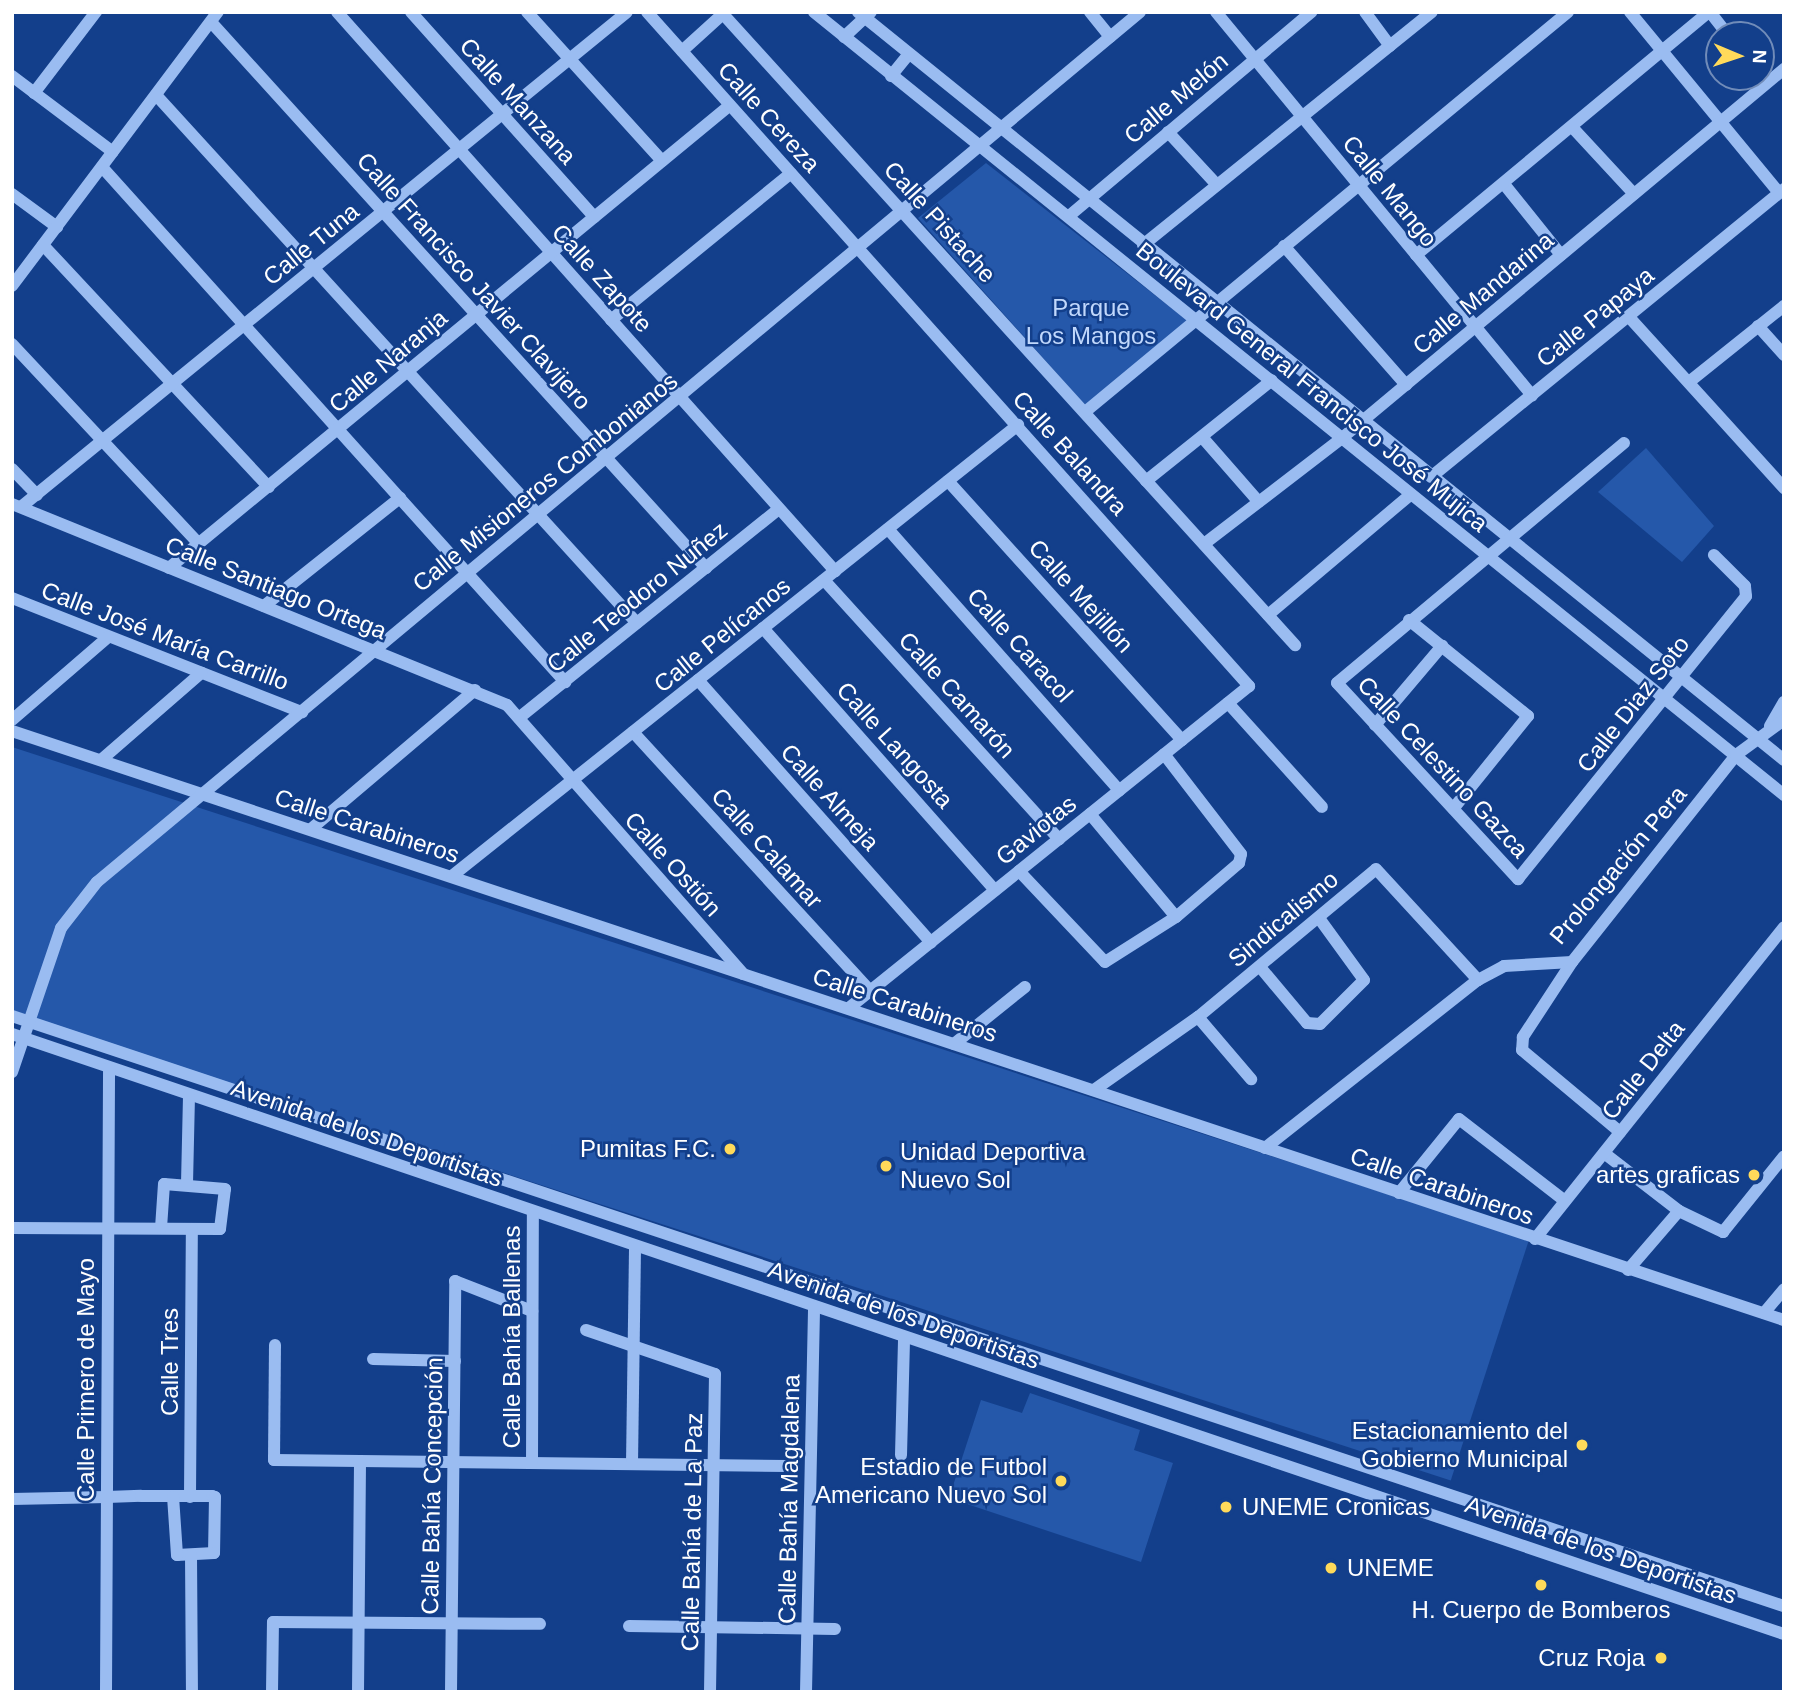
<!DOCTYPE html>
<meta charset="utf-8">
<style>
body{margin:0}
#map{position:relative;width:1796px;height:1704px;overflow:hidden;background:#133f8b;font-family:Arial,sans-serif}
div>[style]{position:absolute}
.green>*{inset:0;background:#2558aa;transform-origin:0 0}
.minor>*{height:12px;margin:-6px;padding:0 6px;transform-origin:6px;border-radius:6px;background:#9abcf1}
.dots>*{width:19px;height:19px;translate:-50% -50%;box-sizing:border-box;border:4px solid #133f8b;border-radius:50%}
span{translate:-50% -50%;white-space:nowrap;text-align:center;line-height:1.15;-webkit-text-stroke:5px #133f8b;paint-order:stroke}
.street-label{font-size:24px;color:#fff}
.park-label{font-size:24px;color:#c1d8fc}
.poi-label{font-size:24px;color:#fff}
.right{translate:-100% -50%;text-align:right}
.left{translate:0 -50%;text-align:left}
.frame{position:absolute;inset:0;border:14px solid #fff;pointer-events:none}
.north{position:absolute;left:1705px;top:21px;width:70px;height:70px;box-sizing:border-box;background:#133f8b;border:2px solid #718cb9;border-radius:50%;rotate:92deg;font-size:19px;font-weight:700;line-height:28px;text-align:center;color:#fff}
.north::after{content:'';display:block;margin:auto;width:24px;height:32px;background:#ffda5a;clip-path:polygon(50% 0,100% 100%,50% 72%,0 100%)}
</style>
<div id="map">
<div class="green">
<i style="clip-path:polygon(986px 163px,1188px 321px,1085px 405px,918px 218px)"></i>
<i style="clip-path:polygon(1646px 448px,1714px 526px,1682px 562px,1598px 492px)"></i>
<i style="left:12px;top:747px;width:1595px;height:253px;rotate:18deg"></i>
<i style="clip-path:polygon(1030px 1393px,1140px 1430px,1134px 1450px,1173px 1463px,1141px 1562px,949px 1498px,981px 1400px,1022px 1413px)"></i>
</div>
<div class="minor">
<i style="left:337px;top:12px;width:749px;rotate:48.3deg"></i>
<i style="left:411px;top:12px;width:275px;rotate:48.2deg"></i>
<i style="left:527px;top:12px;width:201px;rotate:47.8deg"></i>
<i style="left:647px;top:12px;width:904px;rotate:48.23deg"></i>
<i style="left:1249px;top:686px;width:514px;rotate:141.17deg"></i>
<i style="left:814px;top:12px;width:1247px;rotate:38.91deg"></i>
<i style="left:858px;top:12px;width:1190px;rotate:38.93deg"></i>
<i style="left:1090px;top:12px;width:32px;rotate:51deg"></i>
<i style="left:1216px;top:12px;width:497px;rotate:50.5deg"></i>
<i style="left:1365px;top:12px;width:42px;rotate:53.7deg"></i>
<i style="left:1630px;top:12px;width:234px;rotate:50.5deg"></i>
<i style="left:1710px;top:12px;width:29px;rotate:52deg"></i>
<i style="left:723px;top:14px;width:852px;rotate:47.81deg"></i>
<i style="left:211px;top:22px;width:737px;rotate:47.8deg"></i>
<i style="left:844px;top:37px;width:37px;rotate:-43deg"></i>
<i style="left:682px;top:51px;width:58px;rotate:-42.2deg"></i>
<i style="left:12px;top:76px;width:126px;rotate:37deg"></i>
<i style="left:891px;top:76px;width:28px;rotate:-51deg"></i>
<i style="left:34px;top:93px;width:102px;rotate:-52.6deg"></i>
<i style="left:156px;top:95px;width:714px;rotate:47.67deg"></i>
<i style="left:1572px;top:127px;width:91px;rotate:47.2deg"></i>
<i style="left:1168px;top:132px;width:72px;rotate:47.2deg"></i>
<i style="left:102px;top:167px;width:693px;rotate:48.04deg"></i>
<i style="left:1504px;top:184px;width:91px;rotate:51.2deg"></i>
<i style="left:12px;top:194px;width:56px;rotate:36.3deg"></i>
<i style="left:1069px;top:216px;width:317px;rotate:-40.1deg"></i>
<i style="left:43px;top:245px;width:331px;rotate:47deg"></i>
<i style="left:1143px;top:245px;width:371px;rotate:-38.9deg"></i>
<i style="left:1284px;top:246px;width:185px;rotate:48.7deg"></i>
<i style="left:1416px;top:255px;width:381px;rotate:-39.7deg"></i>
<i style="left:12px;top:286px;width:343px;rotate:-53.1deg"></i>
<i style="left:1629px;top:317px;width:231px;rotate:47.8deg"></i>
<i style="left:611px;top:320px;width:232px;rotate:-39.2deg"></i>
<i style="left:1758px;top:326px;width:39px;rotate:48deg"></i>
<i style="left:12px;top:344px;width:274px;rotate:46.9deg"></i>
<i style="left:1689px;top:382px;width:122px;rotate:-38.7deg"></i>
<i style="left:1085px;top:412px;width:627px;rotate:-39.63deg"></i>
<i style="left:1202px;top:437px;width:86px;rotate:48.8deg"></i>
<i style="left:1624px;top:443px;width:374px;rotate:140.1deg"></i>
<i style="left:1337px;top:683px;width:267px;rotate:47.3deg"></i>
<i style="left:1518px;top:879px;width:363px;rotate:-51.1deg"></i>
<i style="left:1746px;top:596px;width:10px;rotate:-96deg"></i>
<i style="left:1745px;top:586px;width:44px;rotate:-135deg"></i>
<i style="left:12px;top:469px;width:36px;rotate:46deg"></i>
<i style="left:1431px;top:477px;width:456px;rotate:-39.2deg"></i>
<i style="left:948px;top:481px;width:349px;rotate:47.9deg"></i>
<i style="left:1146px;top:481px;width:161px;rotate:-38.7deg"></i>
<i style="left:12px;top:504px;width:534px;rotate:22.1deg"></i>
<i style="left:507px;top:705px;width:358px;rotate:48.7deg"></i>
<i style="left:21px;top:507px;width:782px;rotate:-39.24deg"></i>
<i style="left:888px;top:529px;width:349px;rotate:48.5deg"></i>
<i style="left:1204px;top:544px;width:174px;rotate:-37.5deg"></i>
<i style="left:1342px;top:438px;width:576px;rotate:-39.86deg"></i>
<i style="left:169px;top:568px;width:727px;rotate:-39.53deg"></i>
<i style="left:824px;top:580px;width:350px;rotate:47.8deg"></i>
<i style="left:12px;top:598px;width:312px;rotate:21.5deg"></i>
<i style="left:264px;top:606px;width:174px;rotate:-38.5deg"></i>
<i style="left:1268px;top:615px;width:187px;rotate:-40.2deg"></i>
<i style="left:1409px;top:620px;width:153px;rotate:38.9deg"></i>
<i style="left:1528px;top:716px;width:119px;rotate:128.9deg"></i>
<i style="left:763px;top:628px;width:350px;rotate:48.5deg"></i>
<i style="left:698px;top:680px;width:351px;rotate:48.4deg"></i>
<i style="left:1228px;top:703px;width:140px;rotate:47.9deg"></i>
<i style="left:520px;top:717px;width:332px;rotate:-38.8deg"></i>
<i style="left:12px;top:720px;width:127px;rotate:-40.8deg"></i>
<i style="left:1375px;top:725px;width:104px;rotate:-49.7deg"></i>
<i style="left:1770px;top:726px;width:28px;rotate:-60deg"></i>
<i style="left:12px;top:731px;width:1867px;rotate:18.39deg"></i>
<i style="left:633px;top:732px;width:351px;rotate:47.5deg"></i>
<i style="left:101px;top:760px;width:133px;rotate:-41deg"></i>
<i style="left:1090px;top:814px;width:134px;rotate:50.1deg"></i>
<i style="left:311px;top:829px;width:215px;rotate:-40.3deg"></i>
<i style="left:1019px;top:871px;width:125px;rotate:46.6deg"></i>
<i style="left:1105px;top:962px;width:84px;rotate:-32.4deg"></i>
<i style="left:1176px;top:917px;width:83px;rotate:-40.6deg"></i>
<i style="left:1239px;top:863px;width:9px;rotate:-77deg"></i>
<i style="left:1241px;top:854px;width:126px;rotate:-127.6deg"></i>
<i style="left:452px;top:876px;width:724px;rotate:-38.55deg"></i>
<i style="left:1572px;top:962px;width:90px;rotate:123.2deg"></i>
<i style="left:1523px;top:1037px;width:13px;rotate:94deg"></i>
<i style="left:1522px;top:1050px;width:128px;rotate:39.9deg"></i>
<i style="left:1260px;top:967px;width:73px;rotate:50deg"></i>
<i style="left:1307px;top:1023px;width:13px;rotate:4deg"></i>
<i style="left:1320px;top:1024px;width:62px;rotate:-45deg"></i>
<i style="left:1364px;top:980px;width:77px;rotate:-126deg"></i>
<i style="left:12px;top:1016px;width:1868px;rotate:18.42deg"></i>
<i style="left:1198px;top:1017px;width:82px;rotate:49.5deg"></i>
<i style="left:12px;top:1034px;width:1871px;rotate:18.71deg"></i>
<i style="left:954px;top:1044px;width:91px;rotate:-38.8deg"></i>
<i style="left:12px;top:1072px;width:152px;rotate:-71.2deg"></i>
<i style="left:61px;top:928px;width:58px;rotate:-52deg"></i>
<i style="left:97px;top:882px;width:1358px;rotate:-39.83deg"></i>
<i style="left:1094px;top:1090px;width:127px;rotate:-35.1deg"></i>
<i style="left:1198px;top:1017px;width:231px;rotate:-39.7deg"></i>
<i style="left:1376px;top:869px;width:151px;rotate:47.4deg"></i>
<i style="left:1265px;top:1148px;width:271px;rotate:-38.3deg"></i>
<i style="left:1478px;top:980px;width:30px;rotate:-28deg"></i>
<i style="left:1504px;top:966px;width:68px;rotate:-3.4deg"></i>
<i style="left:1572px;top:962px;width:264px;rotate:-51.6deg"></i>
<i style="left:1736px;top:755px;width:59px;rotate:-36.1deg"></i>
<i style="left:1604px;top:1153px;width:95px;rotate:37.7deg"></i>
<i style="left:1679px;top:1211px;width:49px;rotate:25.5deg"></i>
<i style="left:1723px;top:1232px;width:97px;rotate:-51.2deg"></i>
<i style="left:187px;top:1184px;width:89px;rotate:-88.7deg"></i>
<i style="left:1399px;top:1193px;width:95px;rotate:-51deg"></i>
<i style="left:1459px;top:1119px;width:134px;rotate:37.7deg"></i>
<i style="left:12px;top:1228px;width:208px;rotate:0.3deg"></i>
<i style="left:220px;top:1229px;width:40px;rotate:-82.9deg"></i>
<i style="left:225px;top:1189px;width:61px;rotate:-175.3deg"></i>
<i style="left:164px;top:1184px;width:44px;rotate:93.9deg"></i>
<i style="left:1535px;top:1239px;width:399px;rotate:-51.4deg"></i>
<i style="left:1628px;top:1270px;width:78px;rotate:-49.2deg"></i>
<i style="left:1764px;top:1313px;width:31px;rotate:-50deg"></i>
<i style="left:586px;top:1330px;width:136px;rotate:18.8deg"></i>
<i style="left:715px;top:1374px;width:318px;rotate:90.9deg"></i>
<i style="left:275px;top:1345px;width:115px;rotate:90.5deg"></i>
<i style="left:274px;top:1460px;width:513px;rotate:0.67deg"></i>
<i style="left:373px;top:1359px;width:82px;rotate:1.4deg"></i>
<i style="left:901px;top:1455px;width:118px;rotate:-88.5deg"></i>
<i style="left:532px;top:1463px;width:251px;rotate:-89.8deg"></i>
<i style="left:632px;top:1464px;width:218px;rotate:-89.2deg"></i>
<i style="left:190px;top:1497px;width:268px;rotate:-89.6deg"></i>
<i style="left:12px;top:1499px;width:95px;rotate:-1.2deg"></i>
<i style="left:107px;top:1497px;width:34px;rotate:-2deg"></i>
<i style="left:141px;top:1496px;width:71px"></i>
<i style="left:212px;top:1496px;width:3px;rotate:18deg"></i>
<i style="left:215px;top:1497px;width:56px;rotate:91deg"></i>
<i style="left:214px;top:1553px;width:37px;rotate:177deg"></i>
<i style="left:177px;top:1555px;width:58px;rotate:-93.9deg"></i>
<i style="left:191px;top:1555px;width:137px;rotate:89.6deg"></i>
<i style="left:629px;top:1626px;width:206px;rotate:0.8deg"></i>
<i style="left:106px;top:1692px;width:624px;rotate:-89.72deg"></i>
<i style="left:272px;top:1692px;width:70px;rotate:-89.2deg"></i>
<i style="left:273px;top:1622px;width:267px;rotate:0.4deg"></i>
<i style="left:358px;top:1692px;width:231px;rotate:-89.5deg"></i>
<i style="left:451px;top:1692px;width:411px;rotate:-89.4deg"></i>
<i style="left:455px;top:1281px;width:83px;rotate:21.3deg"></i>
<i style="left:806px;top:1692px;width:385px;rotate:-88.8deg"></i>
</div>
<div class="dots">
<i style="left:730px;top:1149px;background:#ffda5a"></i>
<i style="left:886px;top:1166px;background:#ffda5a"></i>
<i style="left:1754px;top:1175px;background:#ffda5a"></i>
<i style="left:1582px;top:1445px;background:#ffda5a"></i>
<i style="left:1061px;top:1481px;background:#ffda5a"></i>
<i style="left:1226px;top:1507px;background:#ffda5a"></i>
<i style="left:1331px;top:1568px;background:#ffda5a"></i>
<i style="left:1541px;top:1585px;background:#ffda5a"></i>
<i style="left:1661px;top:1658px;background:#ffda5a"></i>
</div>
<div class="street-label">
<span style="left:1176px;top:98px;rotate:-40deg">Calle Melón</span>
<span style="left:518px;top:101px;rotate:48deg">Calle Manzana</span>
<span style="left:769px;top:117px;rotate:48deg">Calle Cereza</span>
<span style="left:1390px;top:191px;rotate:51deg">Calle Mango</span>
<span style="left:940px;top:222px;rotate:48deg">Calle Pistache</span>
<span style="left:311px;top:244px;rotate:-39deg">Calle Tuna</span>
<span style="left:602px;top:278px;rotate:48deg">Calle Zapote</span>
<span style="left:474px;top:281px;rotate:48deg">Calle Francisco Javier Clavijero</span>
<span style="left:1483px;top:293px;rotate:-40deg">Calle Mandarina</span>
<span style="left:1595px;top:317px;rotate:-39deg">Calle Papaya</span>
<span style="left:388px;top:361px;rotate:-40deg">Calle Naranja</span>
<span style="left:1312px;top:387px;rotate:39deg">Boulevard General Francisco José Mujica</span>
<span style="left:1070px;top:453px;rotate:48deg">Calle Balandra</span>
<span style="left:545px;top:482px;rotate:-39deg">Calle Misioneros Combonianos</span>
<span style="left:276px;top:588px;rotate:22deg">Calle Santiago Ortega</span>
<span style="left:1081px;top:596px;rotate:48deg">Calle Mejillón</span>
<span style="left:637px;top:597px;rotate:-39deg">Calle Teodoro Nuñez</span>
<span style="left:722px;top:635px;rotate:-39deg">Calle Pelícanos</span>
<span style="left:165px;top:636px;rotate:21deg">Calle José María Carrillo</span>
<span style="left:1020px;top:645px;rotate:48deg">Calle Caracol</span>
<span style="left:957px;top:695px;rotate:48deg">Calle Camarón</span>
<span style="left:1633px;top:704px;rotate:-52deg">Calle Diaz Soto</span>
<span style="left:895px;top:745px;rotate:48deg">Calle Langosta</span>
<span style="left:1443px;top:767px;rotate:47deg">Calle Celestino Gazca</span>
<span style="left:830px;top:797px;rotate:48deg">Calle Almeja</span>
<span style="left:367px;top:826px;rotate:18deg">Calle Carabineros</span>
<span style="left:1036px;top:830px;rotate:-39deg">Gaviotas</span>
<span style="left:767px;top:848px;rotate:48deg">Calle Calamar</span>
<span style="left:673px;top:864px;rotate:48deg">Calle Ostión</span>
<span style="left:1618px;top:865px;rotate:-50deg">Prolongación Pera</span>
<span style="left:1283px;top:919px;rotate:-40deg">Sindicalismo</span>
<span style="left:905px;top:1005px;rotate:18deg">Calle Carabineros</span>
<span style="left:1643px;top:1070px;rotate:-52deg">Calle Delta</span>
<span style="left:367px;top:1133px;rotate:19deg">Avenida de los Deportistas</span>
<span style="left:1442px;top:1186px;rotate:19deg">Calle Carabineros</span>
<span style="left:904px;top:1315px;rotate:19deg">Avenida de los Deportistas</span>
<span style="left:512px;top:1337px;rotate:-90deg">Calle Bahía Ballenas</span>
<span style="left:170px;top:1362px;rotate:-90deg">Calle Tres</span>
<span style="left:86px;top:1380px;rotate:-90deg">Calle Primero de Mayo</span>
<span style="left:432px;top:1486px;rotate:-89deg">Calle Bahía Concepción</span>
<span style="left:789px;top:1499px;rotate:-89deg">Calle Bahía Magdalena</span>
<span style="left:692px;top:1532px;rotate:-89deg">Calle Bahía de La Paz</span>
<span style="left:1601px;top:1550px;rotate:19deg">Avenida de los Deportistas</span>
</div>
<div class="park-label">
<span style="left:1091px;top:322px">Parque<br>Los Mangos</span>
</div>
<div class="poi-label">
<span class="right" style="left:716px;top:1149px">Pumitas F.C.</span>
<span class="left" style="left:900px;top:1166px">Unidad Deportiva<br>Nuevo Sol</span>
<span class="right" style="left:1740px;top:1175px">artes graficas</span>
<span class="right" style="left:1568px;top:1445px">Estacionamiento del<br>Gobierno Municipal</span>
<span class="right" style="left:1047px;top:1481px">Estadio de Futbol<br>Americano Nuevo Sol</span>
<span class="left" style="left:1242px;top:1507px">UNEME Cronicas</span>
<span class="left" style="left:1347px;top:1568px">UNEME</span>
<span style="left:1541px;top:1610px">H. Cuerpo de Bomberos</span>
<span class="right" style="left:1645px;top:1658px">Cruz Roja</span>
</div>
<div class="frame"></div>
<div class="north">N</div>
</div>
